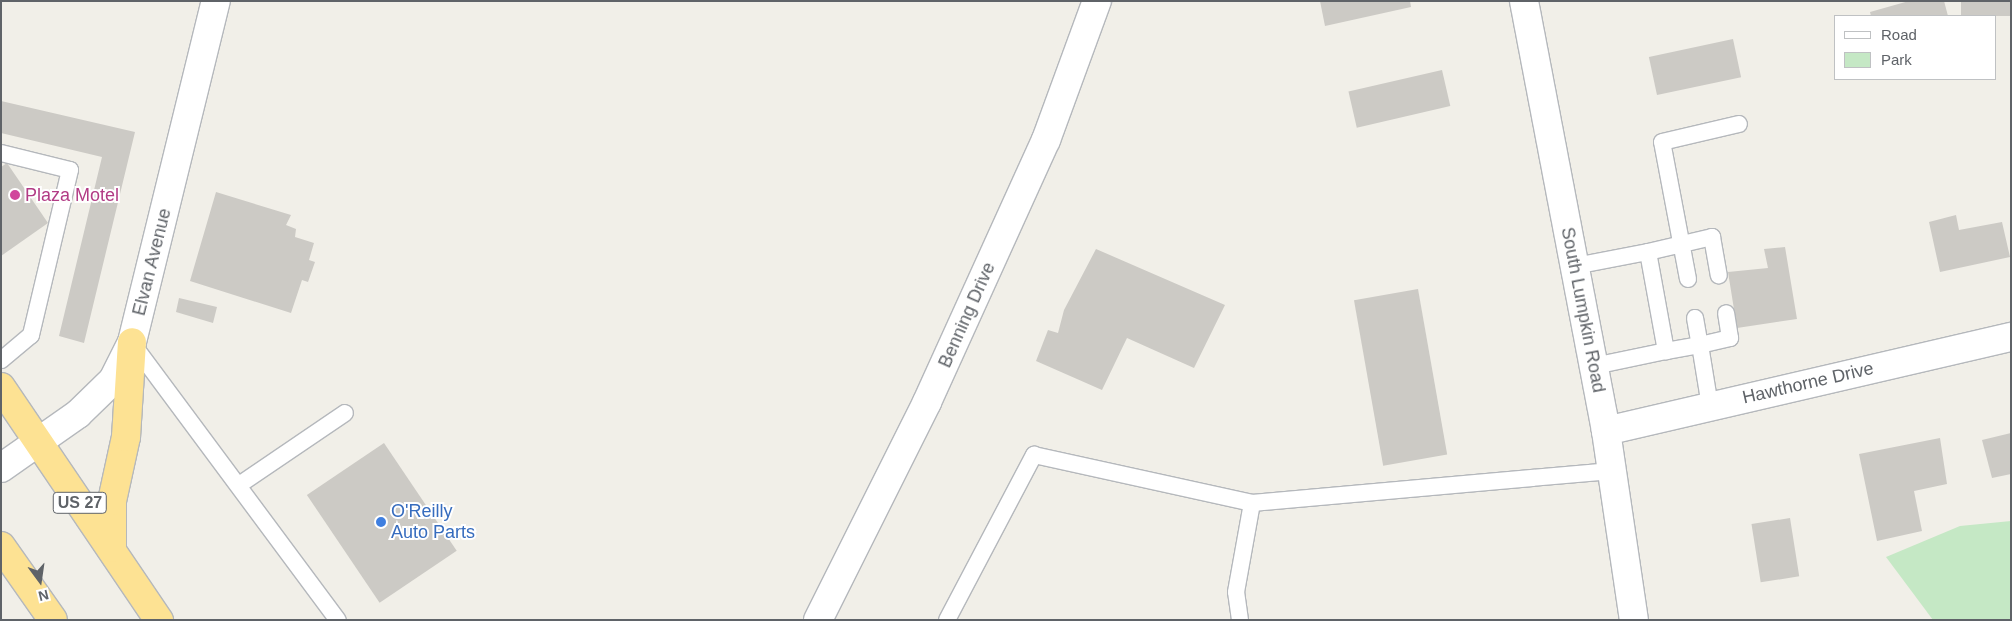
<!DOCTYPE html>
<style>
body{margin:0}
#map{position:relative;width:2012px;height:621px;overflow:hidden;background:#f1efe8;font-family:Arial,sans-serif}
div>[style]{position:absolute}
.green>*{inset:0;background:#c5e8c5}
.building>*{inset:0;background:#cccac5;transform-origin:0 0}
.roads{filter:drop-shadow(1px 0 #b5b8bc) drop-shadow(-1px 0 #b5b8bc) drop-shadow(0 1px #b5b8bc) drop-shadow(0 -1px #b5b8bc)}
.lane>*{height:16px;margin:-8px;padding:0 8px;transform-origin:8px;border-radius:8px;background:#fff}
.street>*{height:28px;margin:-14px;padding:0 14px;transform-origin:14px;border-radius:14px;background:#fff}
.secondary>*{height:28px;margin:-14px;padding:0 14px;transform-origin:14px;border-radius:14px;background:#fff}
.highway>*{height:28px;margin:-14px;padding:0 14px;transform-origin:14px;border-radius:14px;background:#fde293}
.dots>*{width:14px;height:14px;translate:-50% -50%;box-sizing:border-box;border:2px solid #fff;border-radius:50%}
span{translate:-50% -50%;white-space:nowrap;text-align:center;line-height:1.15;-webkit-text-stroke:4px #fff;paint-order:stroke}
.shield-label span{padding:1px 4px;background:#fff;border:1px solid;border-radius:4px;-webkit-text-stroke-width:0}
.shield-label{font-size:16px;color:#5f6368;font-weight:700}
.hotel-label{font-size:18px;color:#b23c85}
.left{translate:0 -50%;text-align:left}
.street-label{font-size:18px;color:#5f6368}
.shop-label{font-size:18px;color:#366cbe}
.frame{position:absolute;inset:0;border:2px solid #5f6368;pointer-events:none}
.legend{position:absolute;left:1834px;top:15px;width:162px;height:65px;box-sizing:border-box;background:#fff;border:1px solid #bfc1c3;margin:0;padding:6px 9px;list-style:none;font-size:15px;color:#5f6368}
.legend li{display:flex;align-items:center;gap:10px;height:25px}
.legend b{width:25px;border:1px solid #bfc1c3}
.north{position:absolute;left:15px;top:556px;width:50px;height:50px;-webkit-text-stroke:4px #fff;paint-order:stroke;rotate:166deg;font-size:14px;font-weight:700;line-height:20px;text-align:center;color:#5f6368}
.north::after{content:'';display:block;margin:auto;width:18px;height:22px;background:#5f6368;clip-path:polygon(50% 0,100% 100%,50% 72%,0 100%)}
</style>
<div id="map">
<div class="green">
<i style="clip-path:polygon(2011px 521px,2011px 620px,1933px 620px,1886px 557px,1960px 526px)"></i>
</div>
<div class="building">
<i style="clip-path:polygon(1320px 1px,1410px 1px,1411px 7px,1325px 26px)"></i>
<i style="clip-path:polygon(1909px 1px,1944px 1px,1948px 16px,1871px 16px,1870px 12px)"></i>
<i style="left:1961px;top:1px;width:50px;height:15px"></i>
<i style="left:1733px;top:39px;width:39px;height:86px;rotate:78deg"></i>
<i style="left:1442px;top:70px;width:37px;height:96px;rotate:77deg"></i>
<i style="clip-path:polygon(1px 101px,135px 132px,84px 343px,59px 336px,102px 157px,1px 133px)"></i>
<i style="clip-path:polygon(7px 163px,48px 223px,1px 256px,1px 167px)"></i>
<i style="clip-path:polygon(216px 192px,291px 215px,286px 225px,296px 229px,295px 237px,314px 243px,309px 260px,315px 262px,308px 282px,302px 280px,291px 313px,190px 281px)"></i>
<i style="clip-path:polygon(1956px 215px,1959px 230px,2002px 222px,2010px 257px,1940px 272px,1929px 222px)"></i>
<i style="clip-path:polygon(1785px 247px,1797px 319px,1737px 328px,1728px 272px,1768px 268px,1764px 249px)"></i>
<i style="clip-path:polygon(1096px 249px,1225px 305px,1194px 368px,1127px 338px,1102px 390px,1036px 361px,1048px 330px,1058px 333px,1064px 310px)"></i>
<i style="left:1418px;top:289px;width:168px;height:65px;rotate:80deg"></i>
<i style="clip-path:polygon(179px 298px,217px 307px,213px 323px,176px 312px)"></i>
<i style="clip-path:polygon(2011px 433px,2011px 474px,1992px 478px,1982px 440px)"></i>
<i style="clip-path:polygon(1940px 438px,1947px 484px,1914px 491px,1922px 531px,1877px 541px,1859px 454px)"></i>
<i style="left:384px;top:443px;width:130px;height:93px;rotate:56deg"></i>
<i style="left:1790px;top:518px;width:59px;height:39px;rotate:81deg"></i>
</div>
<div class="roads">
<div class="lane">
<i style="left:1px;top:153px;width:71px;rotate:13.8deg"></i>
<i style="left:70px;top:170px;width:170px;rotate:103.3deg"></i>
<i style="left:31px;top:335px;width:39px;rotate:140deg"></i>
<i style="left:1648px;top:252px;width:66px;rotate:-13.2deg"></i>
<i style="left:1712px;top:237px;width:39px;rotate:80deg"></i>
<i style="left:1575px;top:266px;width:74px;rotate:-10.9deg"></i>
<i style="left:1648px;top:252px;width:101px;rotate:79.7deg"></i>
<i style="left:1666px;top:351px;width:74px;rotate:168.2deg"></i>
<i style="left:1688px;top:279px;width:139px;rotate:-100.7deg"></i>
<i style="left:1662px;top:142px;width:79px;rotate:-13.2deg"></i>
<i style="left:1695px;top:318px;width:27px;rotate:80deg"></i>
<i style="left:1700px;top:345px;width:31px;rotate:-13deg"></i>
<i style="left:1730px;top:338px;width:25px;rotate:-99deg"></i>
<i style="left:132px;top:343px;width:345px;rotate:53.4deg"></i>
<i style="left:1666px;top:351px;width:35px;rotate:-10deg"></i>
<i style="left:1700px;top:345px;width:62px;rotate:80.7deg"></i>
<i style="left:239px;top:485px;width:128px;rotate:-34.2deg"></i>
<i style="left:947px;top:620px;width:187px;rotate:-62.2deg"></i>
<i style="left:1034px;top:455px;width:223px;rotate:12.4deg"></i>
<i style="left:1252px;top:503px;width:361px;rotate:-5.1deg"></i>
<i style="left:1240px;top:620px;width:28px;rotate:-98deg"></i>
<i style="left:1236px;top:592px;width:90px;rotate:-79.8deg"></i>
</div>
<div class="street">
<i style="left:1606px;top:431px;width:416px;rotate:-13.1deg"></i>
<i style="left:1px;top:468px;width:94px;rotate:-35deg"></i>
<i style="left:78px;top:414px;width:49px;rotate:-44.2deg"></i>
<i style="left:113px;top:380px;width:42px;rotate:-63.4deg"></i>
<i style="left:132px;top:342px;width:351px;rotate:-76.2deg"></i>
<i style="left:818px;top:620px;width:244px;rotate:-63.4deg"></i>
<i style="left:927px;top:402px;width:288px;rotate:-65.6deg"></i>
<i style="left:1046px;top:140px;width:148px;rotate:-69.9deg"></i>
</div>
<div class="secondary">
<i style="left:1524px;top:1px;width:438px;rotate:79.2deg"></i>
<i style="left:1606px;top:431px;width:191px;rotate:81.6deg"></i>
</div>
<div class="highway">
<i style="left:1px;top:387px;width:282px;rotate:55.9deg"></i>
<i style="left:1px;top:546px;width:90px;rotate:54.9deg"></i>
<i style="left:112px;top:548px;width:47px;rotate:-90deg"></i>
<i style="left:112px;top:501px;width:66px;rotate:-77.7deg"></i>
<i style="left:126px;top:437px;width:95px;rotate:-86.4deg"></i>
</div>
</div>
<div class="dots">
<i style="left:15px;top:195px;background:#d1479c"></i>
<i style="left:381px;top:522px;background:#3f7fe0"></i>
</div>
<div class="shield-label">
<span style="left:80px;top:503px">US 27</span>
</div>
<div class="hotel-label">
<span class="left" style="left:25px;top:195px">Plaza Motel</span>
</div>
<div class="street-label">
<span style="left:152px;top:262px;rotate:-76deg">Elvan Avenue</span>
<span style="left:1583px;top:310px;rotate:79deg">South Lumpkin Road</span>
<span style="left:967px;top:315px;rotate:-66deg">Benning Drive</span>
<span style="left:1808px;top:383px;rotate:-13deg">Hawthorne Drive</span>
</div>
<div class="shop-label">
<span class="left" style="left:391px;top:522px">O'Reilly<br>Auto Parts</span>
</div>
<div class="frame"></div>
<ul class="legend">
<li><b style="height:6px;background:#fff"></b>Road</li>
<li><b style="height:14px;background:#c5e8c5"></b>Park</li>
</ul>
<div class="north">N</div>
</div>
